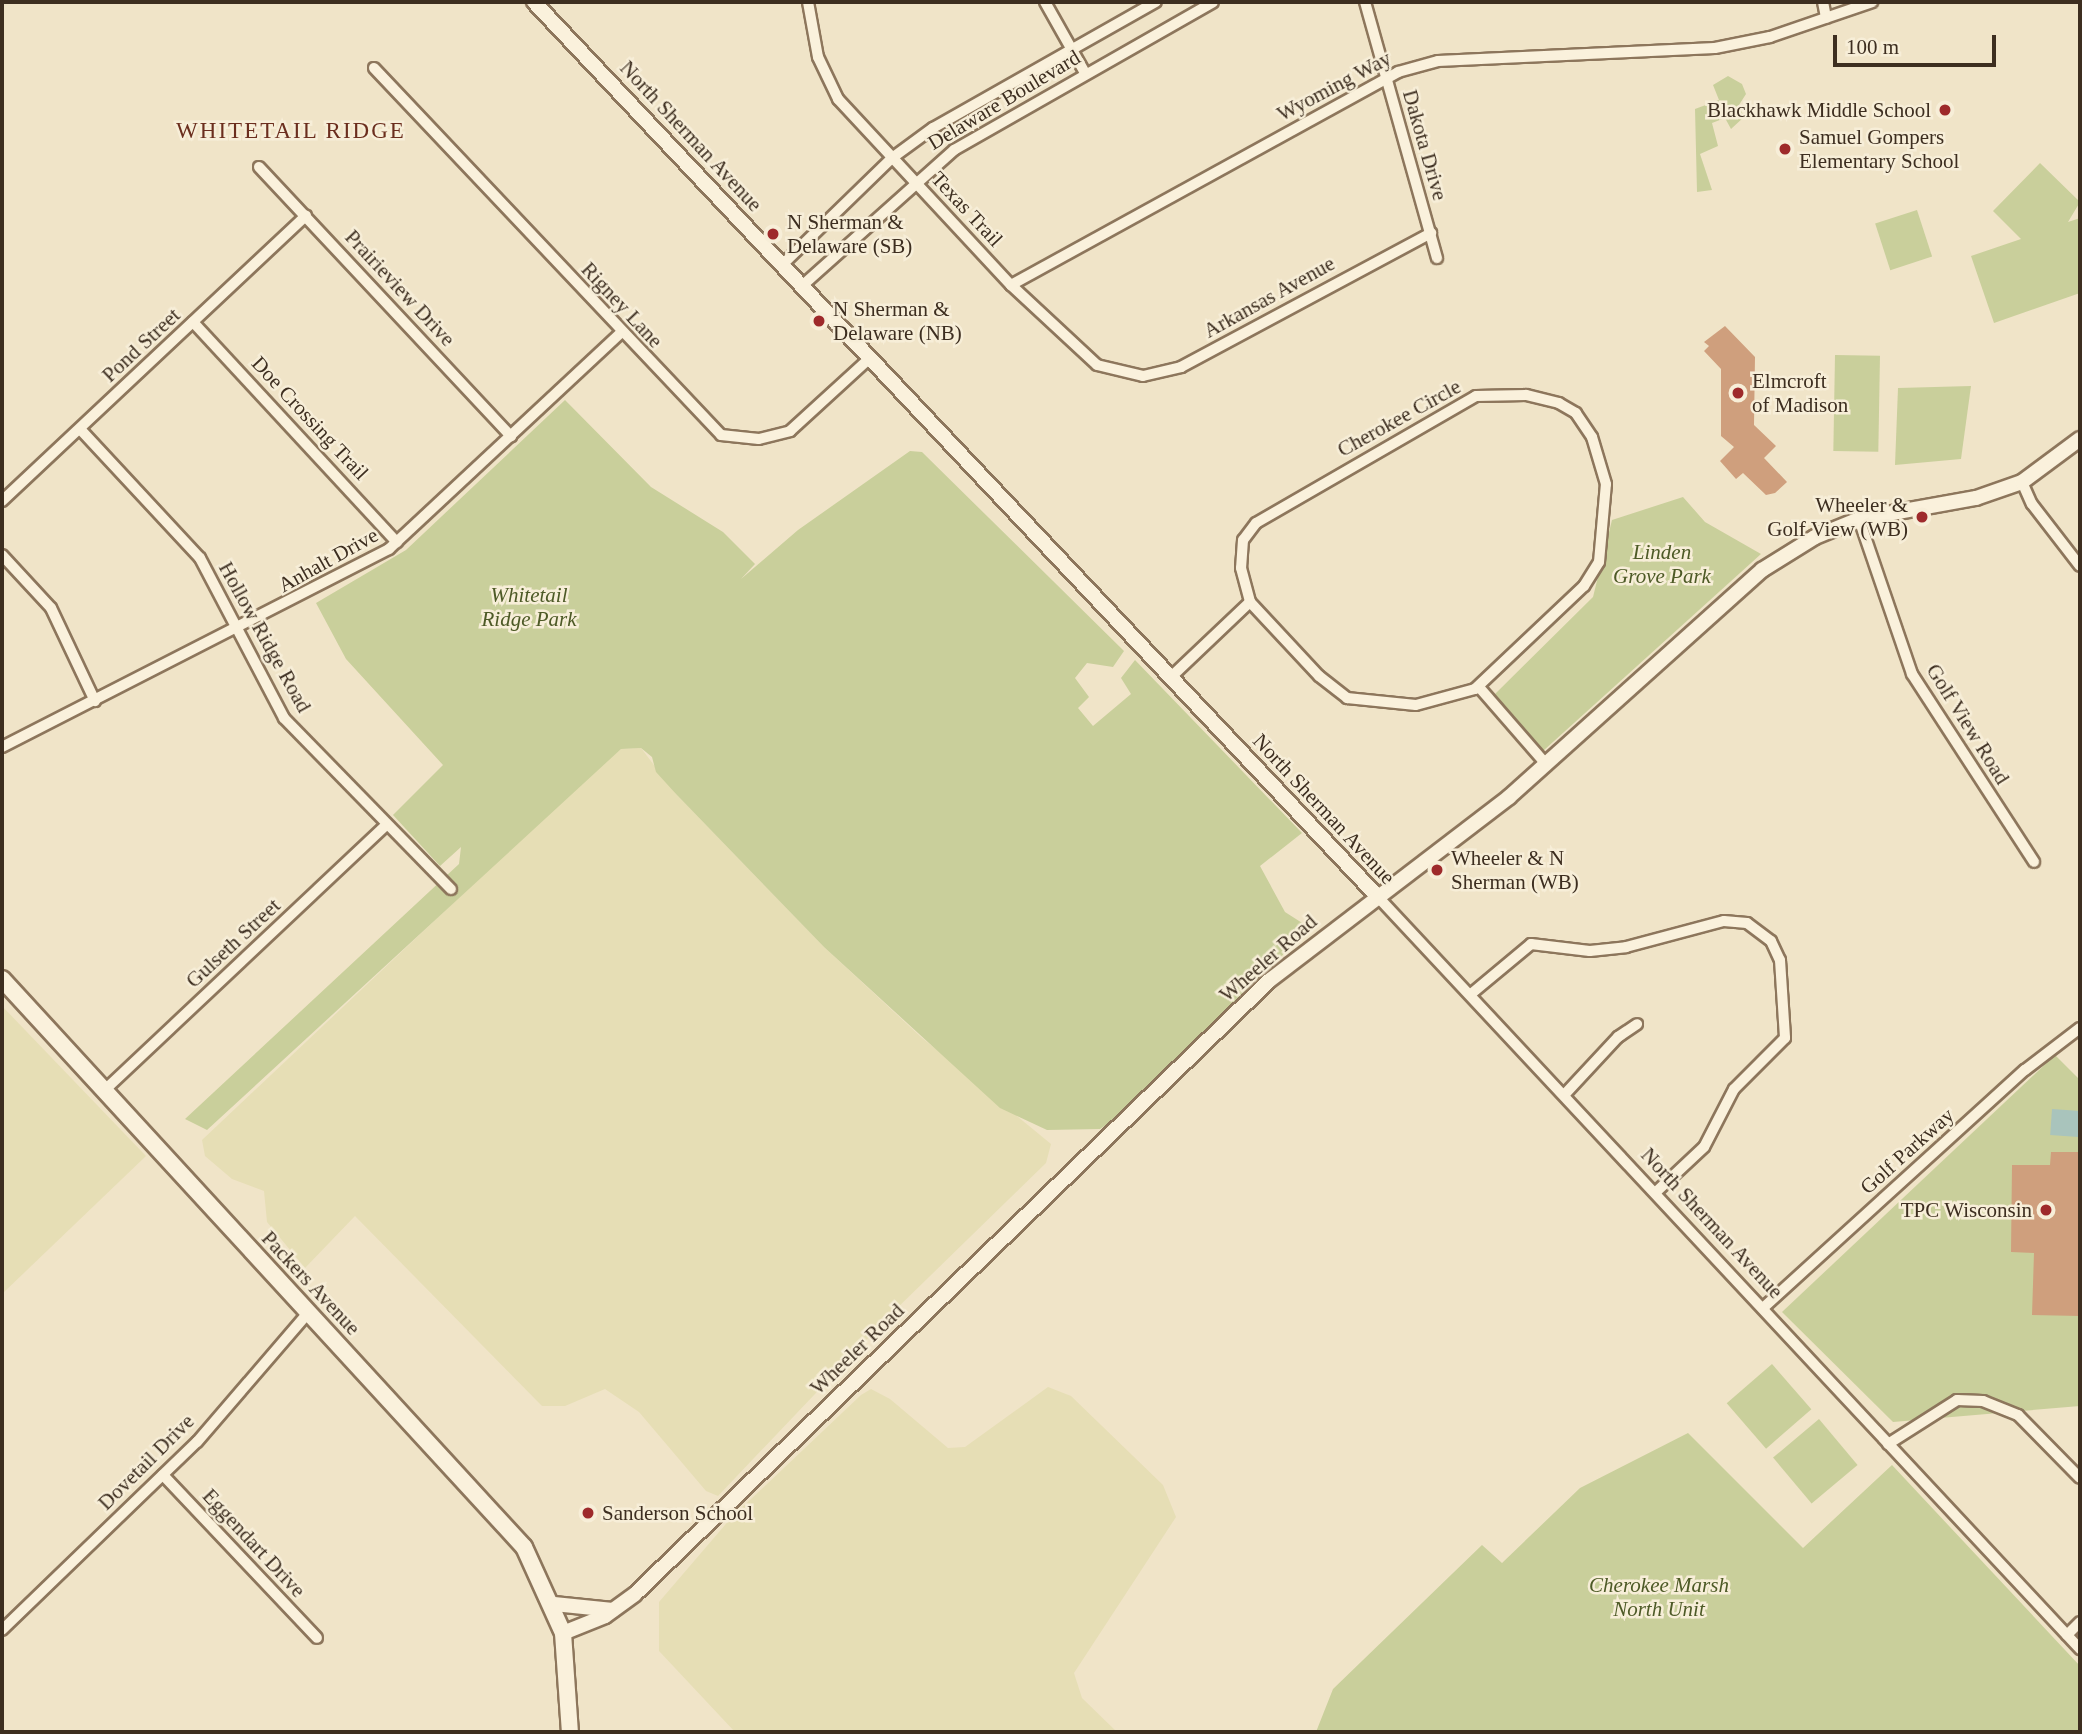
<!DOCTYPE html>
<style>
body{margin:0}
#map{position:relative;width:2082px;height:1734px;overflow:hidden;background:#f0e4c8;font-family:"Times New Roman",serif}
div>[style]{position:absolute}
.farmland>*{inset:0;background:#e6deb5}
.green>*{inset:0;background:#c9cf9b;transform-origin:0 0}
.water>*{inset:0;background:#a9c4bc;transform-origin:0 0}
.building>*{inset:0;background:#cf9f7d}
.roads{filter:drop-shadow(2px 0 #8d765c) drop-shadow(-2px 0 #8d765c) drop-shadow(0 2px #8d765c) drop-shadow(0 -2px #8d765c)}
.minor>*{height:10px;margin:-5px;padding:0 5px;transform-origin:5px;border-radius:5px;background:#faf1dc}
.tertiary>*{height:14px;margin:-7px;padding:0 7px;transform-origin:7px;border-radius:7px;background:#faf1dc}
.secondary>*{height:16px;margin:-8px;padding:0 8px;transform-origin:8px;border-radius:8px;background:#faf1dc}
.dots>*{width:19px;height:19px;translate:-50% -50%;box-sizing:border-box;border:4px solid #f7eed8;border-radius:50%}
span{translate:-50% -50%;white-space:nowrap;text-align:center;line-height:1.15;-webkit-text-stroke:5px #f7eed8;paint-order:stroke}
.street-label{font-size:21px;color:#3d2e20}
.poi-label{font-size:21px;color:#3d2e20}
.right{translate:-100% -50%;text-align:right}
.left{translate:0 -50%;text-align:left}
.park-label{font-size:21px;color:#4d5a26;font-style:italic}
.neighbourhood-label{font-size:23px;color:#6b2e1e;letter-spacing:2px}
.frame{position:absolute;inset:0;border:4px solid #3d2e20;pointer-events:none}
.scale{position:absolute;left:1833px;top:35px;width:163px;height:32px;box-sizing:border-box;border:4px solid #3d2e20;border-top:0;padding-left:9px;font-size:21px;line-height:24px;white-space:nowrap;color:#3d2e20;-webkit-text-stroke:5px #f7eed8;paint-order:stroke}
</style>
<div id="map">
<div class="farmland">
<i style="clip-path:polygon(641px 748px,676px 794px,824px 947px,921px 1037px,1051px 1144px,1046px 1163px,890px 1315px,718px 1496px,706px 1491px,639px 1412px,605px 1389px,565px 1406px,542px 1406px,355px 1216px,305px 1268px,267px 1222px,264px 1191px,232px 1179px,205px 1156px,202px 1140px,590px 774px,621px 749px)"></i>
<i style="clip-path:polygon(2px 1006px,146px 1156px,2px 1294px)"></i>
<i style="clip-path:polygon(1048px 1387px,1071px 1396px,1163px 1485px,1176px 1517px,1074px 1673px,1082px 1698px,1117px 1732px,735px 1732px,659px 1651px,659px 1602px,731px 1518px,861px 1395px,871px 1389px,890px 1399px,948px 1448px,965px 1447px)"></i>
</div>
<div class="green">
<i style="clip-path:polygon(1728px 76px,1742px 84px,1746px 94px,1739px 105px,1744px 117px,1731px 129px,1725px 118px,1712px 123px,1718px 146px,1700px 154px,1712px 190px,1697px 192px,1695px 109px,1719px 100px,1713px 85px)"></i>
<i style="clip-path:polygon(2040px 163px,2080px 202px,2068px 222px,2080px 218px,2080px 293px,1994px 323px,1971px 256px,2021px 239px,1993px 211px)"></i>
<i style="left:1917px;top:210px;width:49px;height:44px;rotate:72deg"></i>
<i style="left:1835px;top:355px;width:45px;height:96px;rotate:1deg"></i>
<i style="clip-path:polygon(1971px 386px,1961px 459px,1895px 465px,1898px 388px)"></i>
<i style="clip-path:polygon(565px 400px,651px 487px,723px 532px,755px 564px,741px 579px,798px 530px,910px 451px,922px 452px,1124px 651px,1113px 667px,1087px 663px,1075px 678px,1089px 697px,1078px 708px,1093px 726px,1131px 694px,1121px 678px,1135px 660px,1302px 833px,1260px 866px,1285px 912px,1310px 928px,1125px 1112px,1100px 1129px,1047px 1130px,1000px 1108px,824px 947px,676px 794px,656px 772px,652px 757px,641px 748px,621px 749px,207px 1130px,185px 1119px,459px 864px,461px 847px,440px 866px,393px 815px,443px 765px,346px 659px,316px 603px,406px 550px)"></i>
<i style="clip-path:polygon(1683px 497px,1705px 522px,1761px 554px,1543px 751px,1494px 695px,1593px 597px,1612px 520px)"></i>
<i style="clip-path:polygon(2055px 1055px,2080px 1080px,2080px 1406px,1893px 1422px,1782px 1312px)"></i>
<i style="left:1772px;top:1364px;width:60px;height:60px;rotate:49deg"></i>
<i style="left:1819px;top:1419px;width:60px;height:60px;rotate:50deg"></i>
<i style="clip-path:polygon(1688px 1433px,1803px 1548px,1892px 1465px,2080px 1666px,2080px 1732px,1316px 1732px,1333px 1689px,1482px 1545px,1502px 1563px,1580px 1488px)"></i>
</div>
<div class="water">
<i style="left:2052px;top:1109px;width:28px;height:26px;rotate:4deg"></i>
</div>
<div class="building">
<i style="clip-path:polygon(1725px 326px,1755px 357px,1754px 425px,1776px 446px,1764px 458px,1787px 482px,1775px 493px,1766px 495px,1743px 473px,1736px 479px,1720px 461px,1734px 447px,1721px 436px,1721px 369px,1704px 351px,1709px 346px,1704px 342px)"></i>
<i style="clip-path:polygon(2051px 1152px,2080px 1152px,2080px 1316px,2032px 1315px,2034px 1253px,2011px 1252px,2012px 1165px,2050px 1165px)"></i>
</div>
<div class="roads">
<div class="minor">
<i style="left:808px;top:2px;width:56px;rotate:79.7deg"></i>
<i style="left:818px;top:57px;width:47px;rotate:64.5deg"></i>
<i style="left:838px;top:99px;width:254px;rotate:47.1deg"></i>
<i style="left:1011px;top:285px;width:117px;rotate:42.9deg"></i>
<i style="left:1097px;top:365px;width:47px;rotate:13.4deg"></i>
<i style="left:1143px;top:376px;width:39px;rotate:-13deg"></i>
<i style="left:1181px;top:367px;width:284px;rotate:-28.2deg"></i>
<i style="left:1045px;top:2px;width:81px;rotate:60.6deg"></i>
<i style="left:1365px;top:2px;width:266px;rotate:74.3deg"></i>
<i style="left:1823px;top:2px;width:16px;rotate:79deg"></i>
<i style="left:374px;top:68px;width:505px;rotate:46.6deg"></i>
<i style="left:721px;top:435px;width:38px;rotate:6deg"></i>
<i style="left:759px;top:439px;width:32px;rotate:-14deg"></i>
<i style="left:790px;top:431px;width:108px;rotate:-42.4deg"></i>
<i style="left:259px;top:167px;width:369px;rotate:46.9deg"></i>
<i style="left:783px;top:264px;width:152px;rotate:-44.2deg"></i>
<i style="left:892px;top:158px;width:51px;rotate:-36.2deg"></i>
<i style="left:933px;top:128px;width:256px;rotate:-29.5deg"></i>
<i style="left:803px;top:285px;width:203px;rotate:-41.8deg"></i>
<i style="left:954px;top:150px;width:298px;rotate:-29.7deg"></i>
<i style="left:1011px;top:285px;width:442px;rotate:-28.8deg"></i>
<i style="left:1398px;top:72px;width:41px;rotate:-15.4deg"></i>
<i style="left:1438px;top:61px;width:277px;rotate:-2.7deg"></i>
<i style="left:1715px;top:48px;width:56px;rotate:-11.3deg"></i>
<i style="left:1770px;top:37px;width:108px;rotate:-18.9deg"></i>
<i style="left:193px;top:322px;width:300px;rotate:47.2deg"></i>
<i style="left:80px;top:429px;width:176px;rotate:47.1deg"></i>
<i style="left:200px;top:558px;width:181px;rotate:62.3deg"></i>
<i style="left:284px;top:718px;width:239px;rotate:45.7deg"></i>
<i style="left:2022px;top:482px;width:24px;rotate:66deg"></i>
<i style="left:2032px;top:504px;width:78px;rotate:52.3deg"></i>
<i style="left:2px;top:501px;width:417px;rotate:-43.2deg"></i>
<i style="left:1859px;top:519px;width:164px;rotate:71.1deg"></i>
<i style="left:1912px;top:674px;width:224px;rotate:57deg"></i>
<i style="left:2px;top:555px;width:72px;rotate:47.2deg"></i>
<i style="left:51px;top:608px;width:103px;rotate:64.7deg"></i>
<i style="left:1171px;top:677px;width:109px;rotate:-43.5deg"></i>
<i style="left:1250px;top:602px;width:101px;rotate:47deg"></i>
<i style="left:1319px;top:676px;width:36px;rotate:38deg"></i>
<i style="left:1347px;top:698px;width:69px;rotate:5.8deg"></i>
<i style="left:1416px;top:705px;width:61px;rotate:-15.2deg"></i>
<i style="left:1475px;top:689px;width:150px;rotate:-43.4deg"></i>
<i style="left:1584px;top:586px;width:28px;rotate:-58deg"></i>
<i style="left:1599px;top:562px;width:78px;rotate:-84.9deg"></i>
<i style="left:1606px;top:484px;width:49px;rotate:-106.6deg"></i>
<i style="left:1592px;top:437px;width:29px;rotate:-124deg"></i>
<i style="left:1576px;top:413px;width:20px;rotate:-150deg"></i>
<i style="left:1559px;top:403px;width:34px;rotate:-166deg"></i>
<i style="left:1526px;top:395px;width:50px;rotate:178.9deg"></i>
<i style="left:1476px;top:396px;width:254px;rotate:150deg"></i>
<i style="left:1256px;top:523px;width:21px;rotate:127deg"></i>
<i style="left:1243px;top:540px;width:28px;rotate:94deg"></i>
<i style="left:1241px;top:568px;width:35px;rotate:75deg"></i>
<i style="left:1479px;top:687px;width:102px;rotate:49deg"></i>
<i style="left:2px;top:747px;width:435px;rotate:-27.1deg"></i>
<i style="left:389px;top:549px;width:317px;rotate:-43deg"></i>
<i style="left:1378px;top:897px;width:1029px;rotate:46.97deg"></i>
<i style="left:1471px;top:994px;width:78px;rotate:-39.8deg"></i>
<i style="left:1531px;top:944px;width:59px;rotate:6.8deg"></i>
<i style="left:1590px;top:951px;width:36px;rotate:-6deg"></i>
<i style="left:1626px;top:947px;width:101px;rotate:-14.9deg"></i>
<i style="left:1724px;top:921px;width:23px;rotate:5deg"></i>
<i style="left:1747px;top:923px;width:30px;rotate:37deg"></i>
<i style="left:1771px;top:941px;width:21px;rotate:65deg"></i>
<i style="left:1780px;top:960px;width:78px;rotate:86.3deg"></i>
<i style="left:1785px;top:1038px;width:72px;rotate:135deg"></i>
<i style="left:1734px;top:1089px;width:65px;rotate:117.3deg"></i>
<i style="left:1704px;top:1147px;width:66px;rotate:136.8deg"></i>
<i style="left:107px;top:1088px;width:382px;rotate:-43.3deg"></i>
<i style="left:1565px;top:1094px;width:78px;rotate:-47.1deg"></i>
<i style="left:1618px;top:1037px;width:23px;rotate:-34deg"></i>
<i style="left:1763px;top:1308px;width:354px;rotate:-42.3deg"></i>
<i style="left:2025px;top:1070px;width:69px;rotate:-37.4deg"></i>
<i style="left:1888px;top:1444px;width:82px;rotate:-32.5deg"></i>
<i style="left:1957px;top:1400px;width:26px;rotate:2deg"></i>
<i style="left:1983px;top:1401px;width:38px;rotate:22deg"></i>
<i style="left:2018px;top:1415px;width:88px;rotate:45.5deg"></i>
<i style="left:163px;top:1475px;width:224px;rotate:46.6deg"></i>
<i style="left:2px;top:1630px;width:271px;rotate:-44deg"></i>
<i style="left:197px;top:1442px;width:170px;rotate:-49.3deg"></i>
<i style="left:2067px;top:1635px;width:18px;rotate:-45deg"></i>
</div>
<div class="tertiary">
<i style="left:534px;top:2px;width:1230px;rotate:46.68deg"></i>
<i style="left:554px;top:1604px;width:59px;rotate:5.8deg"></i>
<i style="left:563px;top:1633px;width:45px;rotate:-22deg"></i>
<i style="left:605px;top:1616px;width:37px;rotate:-36deg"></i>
<i style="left:635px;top:1594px;width:883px;rotate:-44.04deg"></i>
<i style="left:1270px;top:980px;width:301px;rotate:-37.4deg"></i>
<i style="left:1509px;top:797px;width:340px;rotate:-41.9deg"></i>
<i style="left:1762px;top:570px;width:62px;rotate:-31.9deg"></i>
<i style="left:1815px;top:537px;width:48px;rotate:-22.2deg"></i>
<i style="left:1859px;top:519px;width:119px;rotate:-10.2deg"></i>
<i style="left:1976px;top:498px;width:49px;rotate:-19.2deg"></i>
<i style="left:2022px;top:482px;width:72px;rotate:-36.6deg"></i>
</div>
<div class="secondary">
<i style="left:2px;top:979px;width:771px;rotate:47.42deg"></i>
<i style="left:524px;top:1547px;width:94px;rotate:65.6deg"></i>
<i style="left:563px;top:1633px;width:99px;rotate:86deg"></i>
</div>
</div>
<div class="dots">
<i style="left:1945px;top:110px;background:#9e2a2b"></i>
<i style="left:1785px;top:149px;background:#9e2a2b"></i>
<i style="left:773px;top:234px;background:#9e2a2b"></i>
<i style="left:819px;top:321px;background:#9e2a2b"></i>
<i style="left:1738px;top:393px;background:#9e2a2b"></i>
<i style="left:1922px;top:517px;background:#9e2a2b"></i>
<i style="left:1437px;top:870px;background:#9e2a2b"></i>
<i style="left:2046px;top:1210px;background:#9e2a2b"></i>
<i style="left:588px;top:1513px;background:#9e2a2b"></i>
</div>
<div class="street-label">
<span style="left:1334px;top:86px;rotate:-28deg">Wyoming Way</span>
<span style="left:1004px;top:100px;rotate:-31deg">Delaware Boulevard</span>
<span style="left:691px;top:136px;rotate:47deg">North Sherman Avenue</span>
<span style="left:1425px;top:145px;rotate:74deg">Dakota Drive</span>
<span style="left:967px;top:209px;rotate:47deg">Texas Trail</span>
<span style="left:400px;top:288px;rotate:47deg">Prairieview Drive</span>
<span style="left:1269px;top:297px;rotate:-29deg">Arkansas Avenue</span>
<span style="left:622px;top:305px;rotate:47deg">Rigney Lane</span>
<span style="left:141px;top:345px;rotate:-43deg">Pond Street</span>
<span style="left:310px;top:418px;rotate:47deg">Doe Crossing Trail</span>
<span style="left:1399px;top:418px;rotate:-29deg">Cherokee Circle</span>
<span style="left:328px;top:560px;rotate:-29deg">Anhalt Drive</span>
<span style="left:265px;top:637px;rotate:61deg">Hollow Ridge Road</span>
<span style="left:1968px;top:724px;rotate:58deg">Golf View Road</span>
<span style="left:1324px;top:809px;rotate:47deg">North Sherman Avenue</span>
<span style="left:233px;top:943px;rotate:-43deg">Gulseth Street</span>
<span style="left:1268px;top:958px;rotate:-41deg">Wheeler Road</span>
<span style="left:1907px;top:1151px;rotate:-42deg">Golf Parkway</span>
<span style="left:1712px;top:1223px;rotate:47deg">North Sherman Avenue</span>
<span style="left:311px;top:1283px;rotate:47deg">Packers Avenue</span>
<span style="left:857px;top:1349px;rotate:-44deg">Wheeler Road</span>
<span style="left:146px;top:1462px;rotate:-45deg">Dovetail Drive</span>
<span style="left:254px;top:1543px;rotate:47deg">Eggendart Drive</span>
</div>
<div class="poi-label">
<span class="right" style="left:1931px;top:110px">Blackhawk Middle School</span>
<span class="left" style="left:1799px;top:149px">Samuel Gompers<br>Elementary School</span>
<span class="left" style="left:787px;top:234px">N Sherman &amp;<br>Delaware (SB)</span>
<span class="left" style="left:833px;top:321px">N Sherman &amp;<br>Delaware (NB)</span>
<span class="left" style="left:1752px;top:393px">Elmcroft<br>of Madison</span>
<span class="right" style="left:1908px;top:517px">Wheeler &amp;<br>Golf View (WB)</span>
<span class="left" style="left:1451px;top:870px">Wheeler &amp; N<br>Sherman (WB)</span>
<span class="right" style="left:2032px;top:1210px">TPC Wisconsin</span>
<span class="left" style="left:602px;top:1513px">Sanderson School</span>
</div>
<div class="park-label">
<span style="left:1662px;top:564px">Linden<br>Grove Park</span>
<span style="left:529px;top:607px">Whitetail<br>Ridge Park</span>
<span style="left:1659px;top:1597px">Cherokee Marsh<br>North Unit</span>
</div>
<div class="neighbourhood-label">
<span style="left:291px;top:131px">WHITETAIL RIDGE</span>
</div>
<div class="frame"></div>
<div class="scale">100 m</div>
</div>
